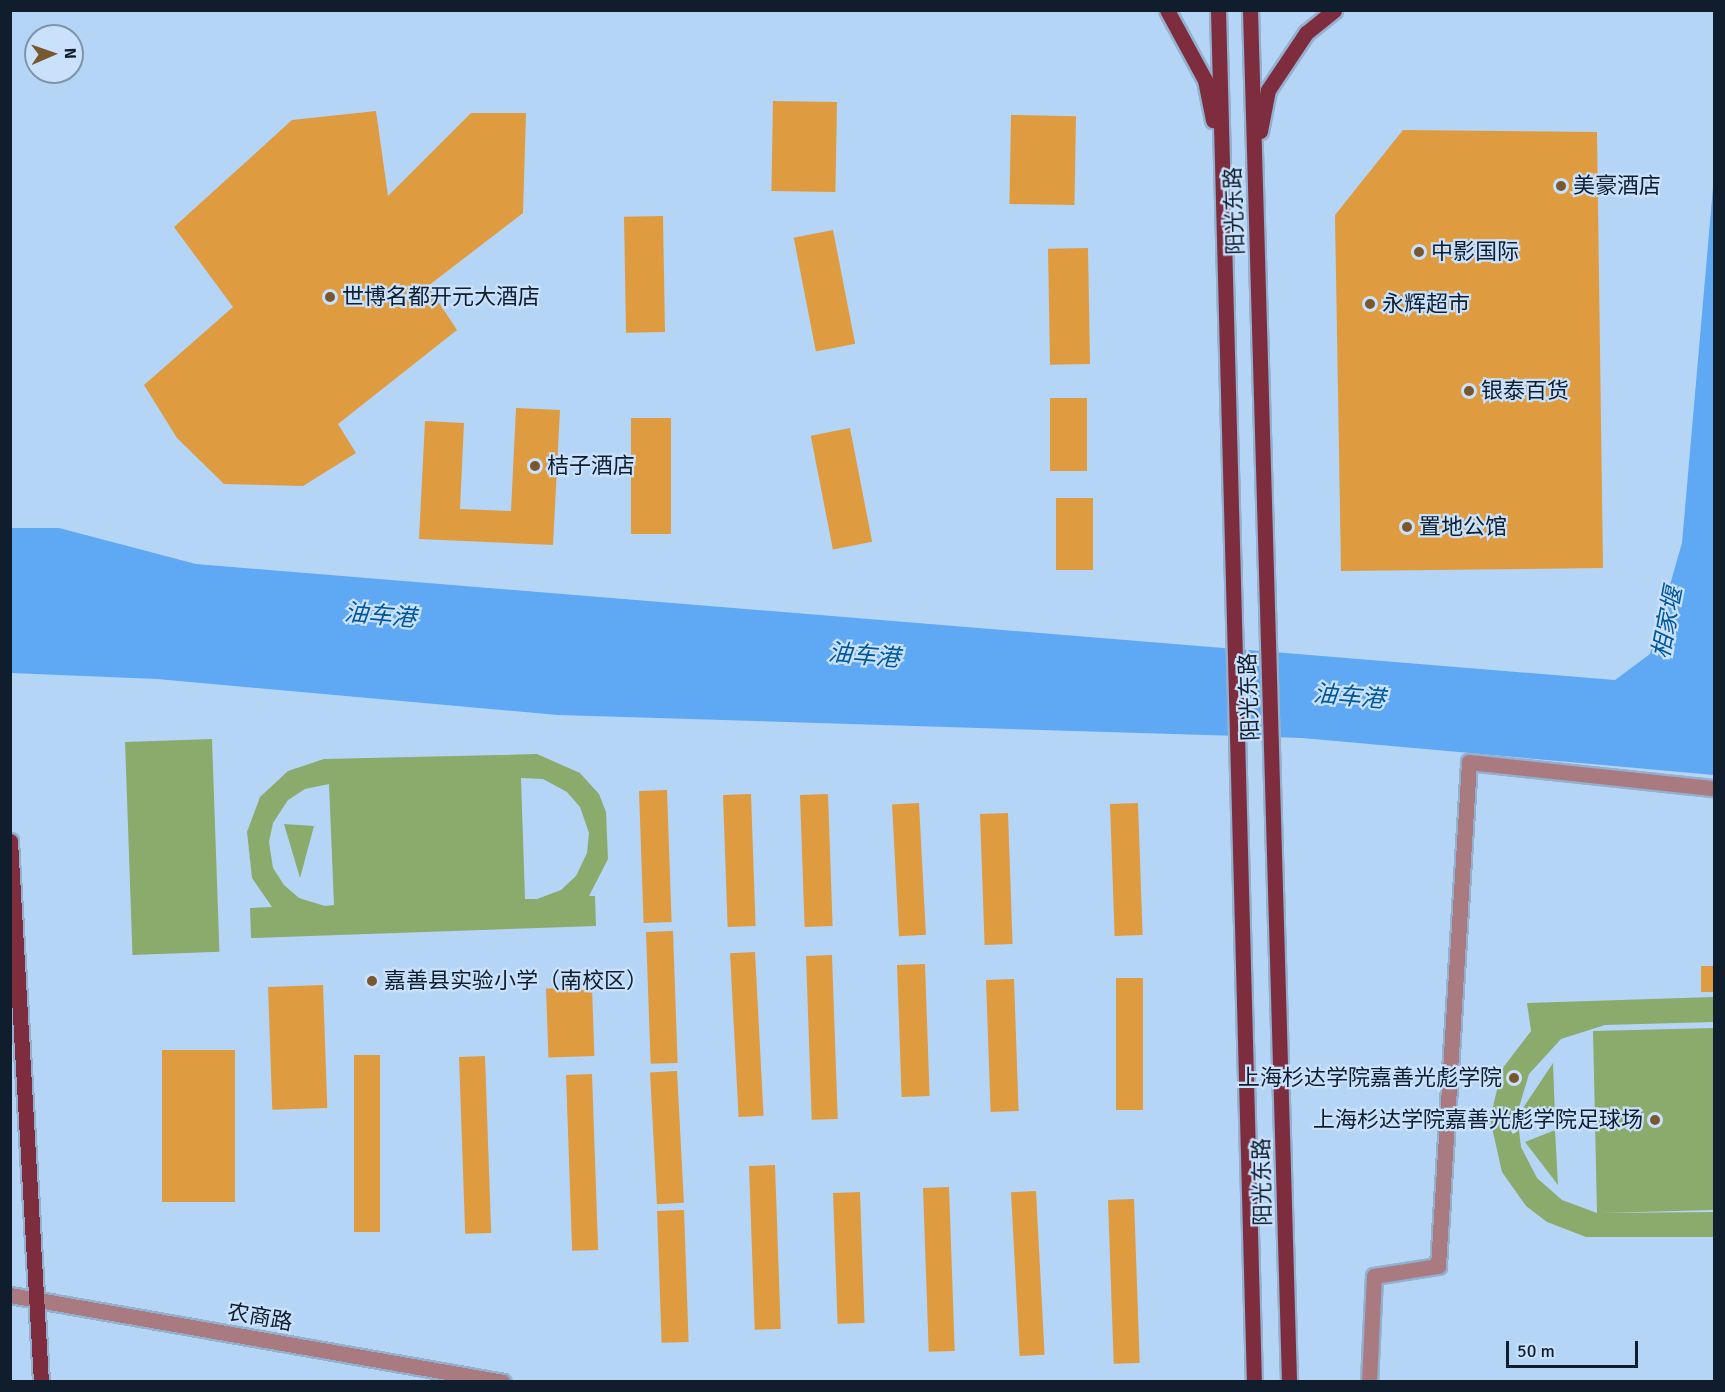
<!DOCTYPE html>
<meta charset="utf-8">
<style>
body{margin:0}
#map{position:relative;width:1725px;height:1392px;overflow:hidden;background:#b5d5f7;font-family:Signika,"Noto Sans SC",sans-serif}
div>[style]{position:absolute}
.green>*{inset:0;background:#8bab6c;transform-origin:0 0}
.water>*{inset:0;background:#5fa9f4}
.building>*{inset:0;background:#df9b3f;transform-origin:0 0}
.roads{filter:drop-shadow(2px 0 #94b0cf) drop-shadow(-2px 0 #94b0cf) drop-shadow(0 2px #94b0cf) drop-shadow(0 -2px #94b0cf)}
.minor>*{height:15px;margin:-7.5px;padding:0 7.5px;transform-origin:7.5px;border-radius:7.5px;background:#a97a80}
.major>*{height:15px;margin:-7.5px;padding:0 7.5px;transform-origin:7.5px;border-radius:7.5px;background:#7e2d3e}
.dots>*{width:16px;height:16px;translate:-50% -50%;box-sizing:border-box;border:3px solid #c9e1fb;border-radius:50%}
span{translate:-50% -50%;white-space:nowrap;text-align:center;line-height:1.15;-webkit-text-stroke:4.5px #c9e1fb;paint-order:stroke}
.poi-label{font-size:22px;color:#0f1d2d}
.left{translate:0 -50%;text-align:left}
.right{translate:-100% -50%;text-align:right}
.street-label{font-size:22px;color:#0f1d2d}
.water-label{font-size:24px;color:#00579b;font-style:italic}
.frame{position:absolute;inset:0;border:12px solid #0f1d2d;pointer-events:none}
.north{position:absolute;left:24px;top:24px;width:60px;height:60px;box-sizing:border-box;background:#c9e1fb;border:2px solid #7f93a9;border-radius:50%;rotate:88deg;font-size:16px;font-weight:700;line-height:24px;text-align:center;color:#0f1d2d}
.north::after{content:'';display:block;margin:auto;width:21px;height:27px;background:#7a582f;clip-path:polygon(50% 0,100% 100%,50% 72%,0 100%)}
.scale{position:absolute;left:1506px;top:1341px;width:132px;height:27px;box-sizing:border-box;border:3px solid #0f1d2d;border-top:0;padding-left:8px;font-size:18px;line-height:21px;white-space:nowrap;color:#0f1d2d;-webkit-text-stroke:4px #c9e1fb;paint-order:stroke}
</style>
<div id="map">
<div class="green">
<i style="left:212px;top:739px;width:213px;height:87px;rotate:88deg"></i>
<i style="clip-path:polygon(evenodd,537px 754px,580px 773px,599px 794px,606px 812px,608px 859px,589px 896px,595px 896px,596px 926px,251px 938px,250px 908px,272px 907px,252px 878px,247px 832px,260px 797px,288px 771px,324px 759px,537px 754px,521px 778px,543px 779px,567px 792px,580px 807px,589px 833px,587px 853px,576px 876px,561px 890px,537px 899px,525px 899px,521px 778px,537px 754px,329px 784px,334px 905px,325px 906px,299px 898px,284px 885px,273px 868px,269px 842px,273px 823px,288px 800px,305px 789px,329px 784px)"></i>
<i style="clip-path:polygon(284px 824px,314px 826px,300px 878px)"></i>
<i style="clip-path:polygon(1714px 997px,1714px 1022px,1605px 1025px,1561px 1039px,1529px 1074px,1517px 1114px,1521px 1147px,1537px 1178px,1562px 1200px,1597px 1213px,1593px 1031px,1714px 1028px,1714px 1210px,1600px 1213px,1714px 1212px,1714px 1237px,1586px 1237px,1547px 1222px,1526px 1206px,1502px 1172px,1490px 1119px,1502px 1069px,1531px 1031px,1527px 1003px)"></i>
<i style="clip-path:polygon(1553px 1063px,1555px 1116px,1523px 1108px)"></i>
<i style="clip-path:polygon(1555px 1130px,1558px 1185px,1525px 1142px)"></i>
</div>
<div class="water">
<i style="clip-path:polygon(1714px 176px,1714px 775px,1302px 738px,558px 715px,157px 679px,11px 673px,11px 528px,59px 528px,196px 564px,1615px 680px,1650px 654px,1682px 543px)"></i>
</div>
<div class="building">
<i style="left:773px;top:101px;width:64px;height:90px;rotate:1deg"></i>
<i style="clip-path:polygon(376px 111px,388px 196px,471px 113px,526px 113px,523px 213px,428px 286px,457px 330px,338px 424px,356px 453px,303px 486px,224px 484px,177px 438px,144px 385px,233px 307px,174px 227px,292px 120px)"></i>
<i style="left:1011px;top:115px;width:65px;height:89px;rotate:1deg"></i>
<i style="clip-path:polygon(1403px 130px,1597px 132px,1603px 568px,1341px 571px,1335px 215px)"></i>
<i style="left:663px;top:216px;width:116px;height:39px;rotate:89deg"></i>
<i style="left:833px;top:230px;width:116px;height:40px;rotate:79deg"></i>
<i style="left:1088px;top:248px;width:116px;height:40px;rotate:89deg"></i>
<i style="left:1050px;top:398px;width:37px;height:73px"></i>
<i style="clip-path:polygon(516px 408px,560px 410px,553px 545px,419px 539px,425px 421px,464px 423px,460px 509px,511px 511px)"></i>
<i style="left:631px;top:418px;width:40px;height:116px"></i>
<i style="left:850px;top:428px;width:116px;height:40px;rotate:79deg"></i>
<i style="left:1056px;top:498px;width:37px;height:72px"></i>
<i style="left:667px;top:790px;width:132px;height:28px;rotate:88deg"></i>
<i style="left:751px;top:794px;width:132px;height:28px;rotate:88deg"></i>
<i style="left:828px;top:794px;width:132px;height:28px;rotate:88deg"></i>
<i style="left:919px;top:803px;width:132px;height:27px;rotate:87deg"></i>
<i style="left:1138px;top:803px;width:132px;height:28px;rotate:88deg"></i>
<i style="left:1008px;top:813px;width:131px;height:28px;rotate:88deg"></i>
<i style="left:673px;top:931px;width:132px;height:27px;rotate:88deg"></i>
<i style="left:755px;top:952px;width:164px;height:25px;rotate:87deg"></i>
<i style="left:832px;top:955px;width:164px;height:26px;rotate:88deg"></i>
<i style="left:925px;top:964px;width:132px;height:28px;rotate:88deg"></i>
<i style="left:1701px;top:966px;width:13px;height:26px"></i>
<i style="left:1116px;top:978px;width:27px;height:132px"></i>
<i style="left:1014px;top:979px;width:132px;height:28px;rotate:88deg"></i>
<i style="left:323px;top:985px;width:123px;height:55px;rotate:88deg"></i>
<i style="left:592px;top:987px;width:69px;height:46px;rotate:88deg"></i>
<i style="left:235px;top:1050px;width:152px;height:73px;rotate:90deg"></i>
<i style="left:354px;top:1055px;width:26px;height:177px"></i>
<i style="left:485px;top:1056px;width:177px;height:26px;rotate:88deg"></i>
<i style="left:677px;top:1071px;width:132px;height:27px;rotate:87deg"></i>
<i style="left:592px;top:1074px;width:176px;height:26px;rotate:88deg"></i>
<i style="left:775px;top:1165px;width:164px;height:26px;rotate:88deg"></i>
<i style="left:949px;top:1187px;width:164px;height:26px;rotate:88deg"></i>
<i style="left:1036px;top:1191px;width:164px;height:25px;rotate:87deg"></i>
<i style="left:860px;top:1192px;width:131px;height:27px;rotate:88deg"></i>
<i style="left:1134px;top:1199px;width:164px;height:26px;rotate:88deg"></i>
<i style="left:684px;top:1210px;width:132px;height:27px;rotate:88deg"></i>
</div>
<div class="roads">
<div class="minor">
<i style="left:10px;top:1295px;width:500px;rotate:10deg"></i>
<i style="left:1369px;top:1382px;width:106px;rotate:-87.3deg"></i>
<i style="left:1374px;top:1276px;width:65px;rotate:-8.9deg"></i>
<i style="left:1438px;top:1266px;width:505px;rotate:-86.48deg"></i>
<i style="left:1469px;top:762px;width:246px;rotate:6.1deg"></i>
</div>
<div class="major">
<i style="left:1167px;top:10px;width:80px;rotate:61.5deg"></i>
<i style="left:1205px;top:80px;width:41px;rotate:78.7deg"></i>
<i style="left:1218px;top:10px;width:1372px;rotate:88.5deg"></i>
<i style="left:1250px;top:10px;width:1373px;rotate:88.37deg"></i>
<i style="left:1260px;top:131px;width:42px;rotate:-79deg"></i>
<i style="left:1268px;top:90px;width:69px;rotate:-56.3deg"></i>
<i style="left:1306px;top:33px;width:36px;rotate:-39deg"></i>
<i style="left:10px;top:841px;width:542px;rotate:86.72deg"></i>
</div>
</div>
<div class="dots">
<i style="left:1561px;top:186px;background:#7a582f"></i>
<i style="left:1419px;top:252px;background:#7a582f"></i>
<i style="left:330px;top:297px;background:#7a582f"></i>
<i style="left:1370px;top:304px;background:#7a582f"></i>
<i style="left:1469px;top:391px;background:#7a582f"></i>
<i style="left:535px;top:466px;background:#7a582f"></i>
<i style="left:1407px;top:527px;background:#7a582f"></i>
<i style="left:372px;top:981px;background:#7a582f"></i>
<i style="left:1514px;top:1078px;background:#7a582f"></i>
<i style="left:1655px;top:1120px;background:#7a582f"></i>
</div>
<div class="poi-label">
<span class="left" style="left:1573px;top:186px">美豪酒店</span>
<span class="left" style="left:1431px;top:252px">中影国际</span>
<span class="left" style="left:342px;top:297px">世博名都开元大酒店</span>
<span class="left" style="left:1382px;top:304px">永辉超市</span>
<span class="left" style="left:1481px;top:391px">银泰百货</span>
<span class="left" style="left:547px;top:466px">桔子酒店</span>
<span class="left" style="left:1419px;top:527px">置地公馆</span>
<span class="left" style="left:384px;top:981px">嘉善县实验小学（南校区）</span>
<span class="right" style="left:1502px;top:1078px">上海杉达学院嘉善光彪学院</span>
<span class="right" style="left:1643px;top:1120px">上海杉达学院嘉善光彪学院足球场</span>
</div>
<div class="street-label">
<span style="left:1234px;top:211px;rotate:-92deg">阳光东路</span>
<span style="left:1249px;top:697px;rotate:-92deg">阳光东路</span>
<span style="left:1262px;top:1182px;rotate:-91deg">阳光东路</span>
<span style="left:260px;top:1317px;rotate:10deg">农商路</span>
</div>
<div class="water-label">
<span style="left:380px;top:616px;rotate:5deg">油车港</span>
<span style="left:1668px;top:623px;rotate:-79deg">相家堰</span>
<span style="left:864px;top:656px;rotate:5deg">油车港</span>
<span style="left:1349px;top:697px;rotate:5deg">油车港</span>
</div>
<div class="frame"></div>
<div class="north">N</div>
<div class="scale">50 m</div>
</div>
